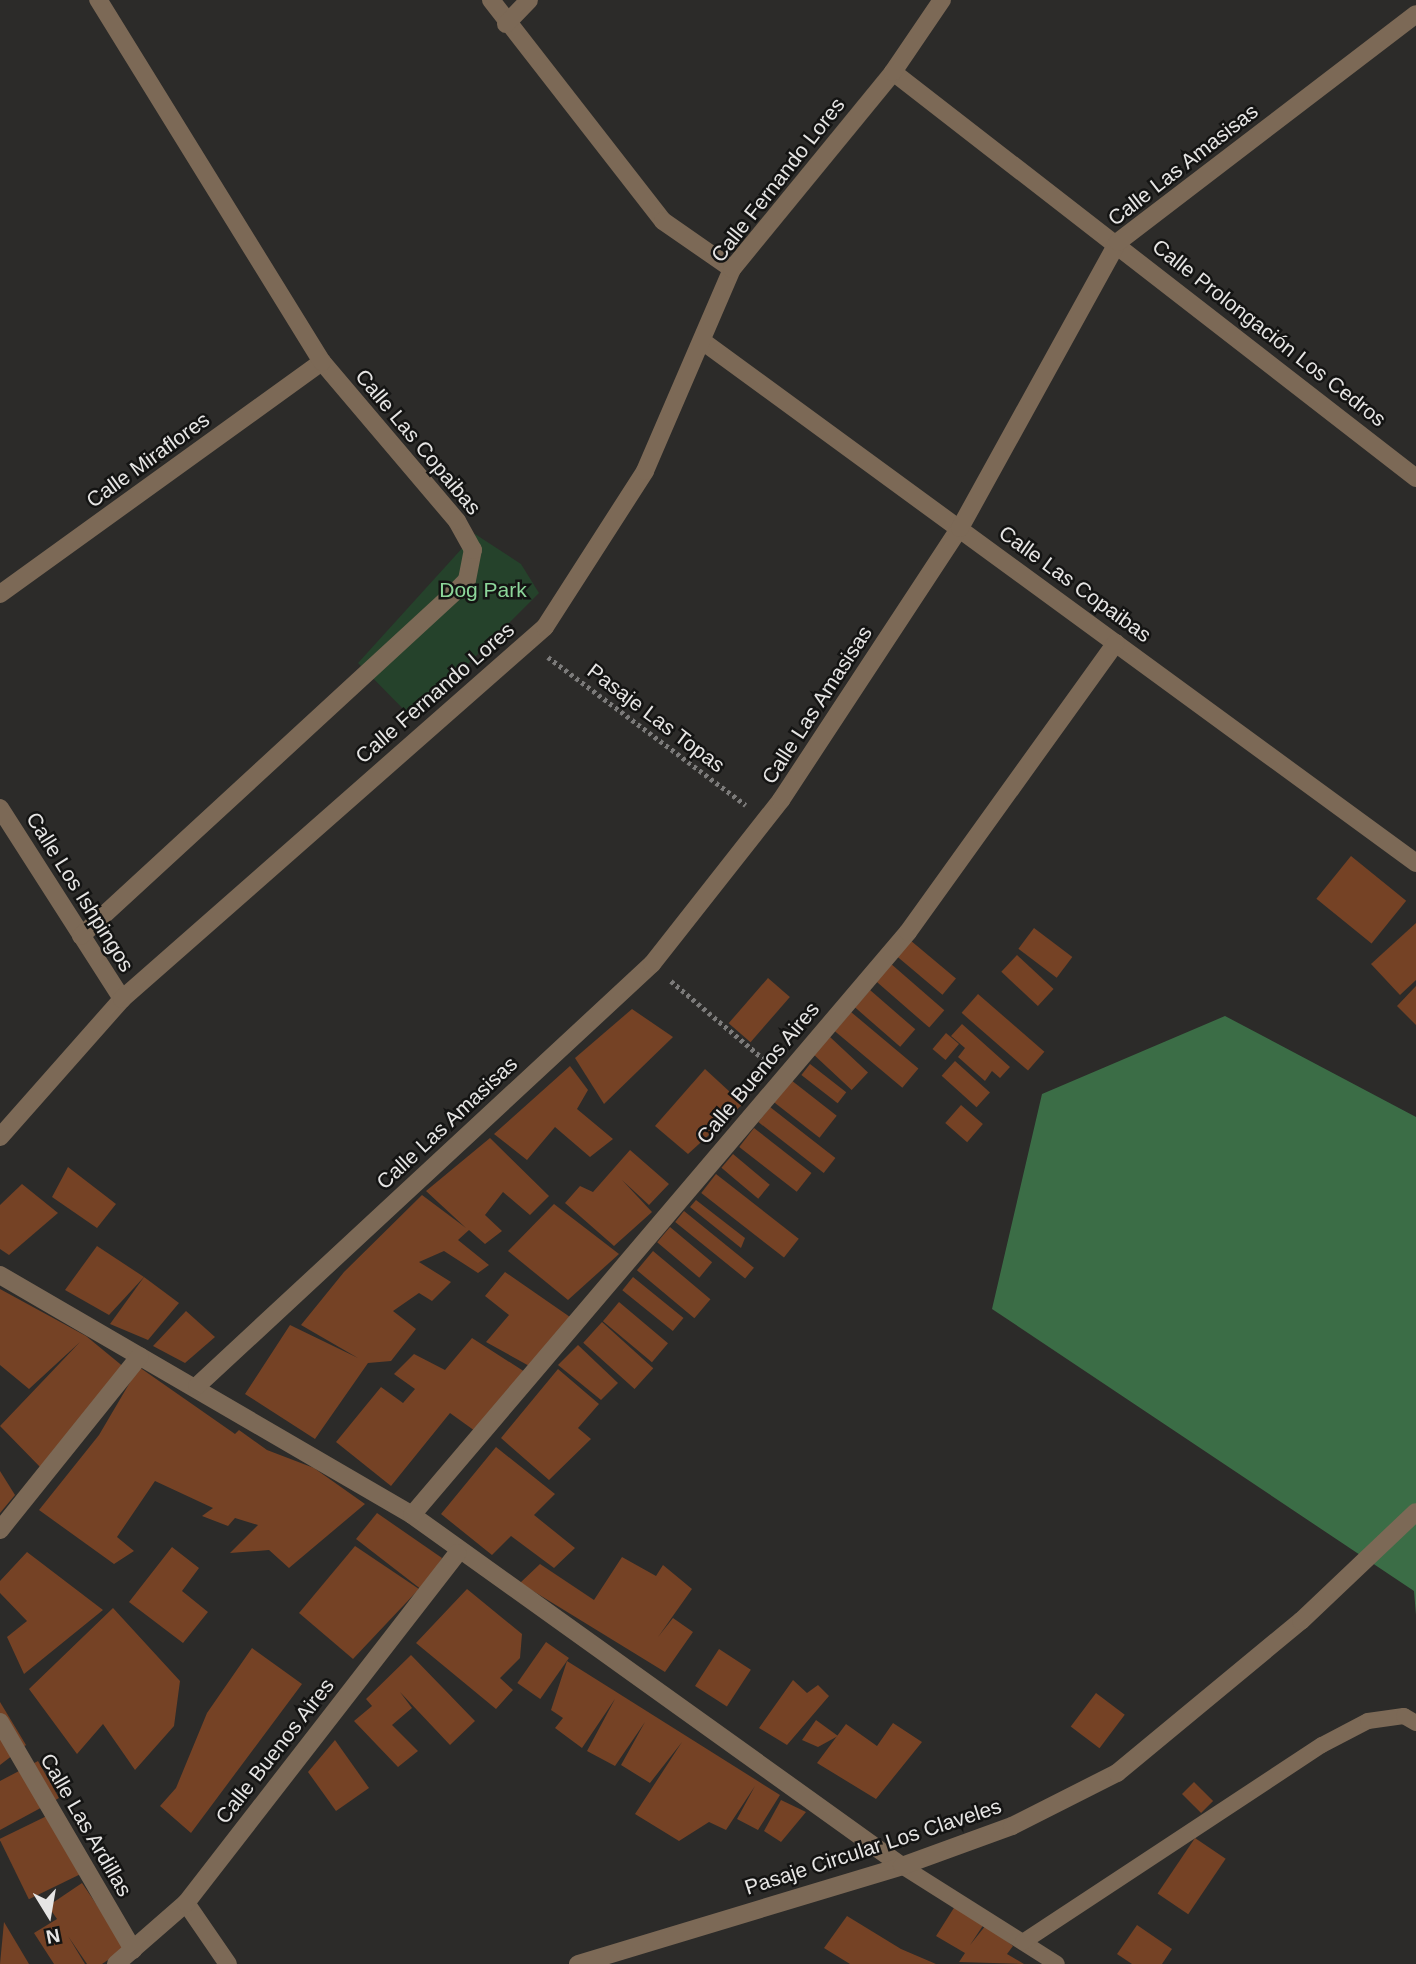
<!DOCTYPE html>
<meta charset="utf-8">
<style>
body{margin:0}
#map{position:relative;width:1416px;height:1964px;overflow:hidden;background:#2c2b29;font-family:Arial,sans-serif}
div>[style]{position:absolute}
.green>*{inset:0;background:#25422b}
.forest>*{inset:0;background:#3b6d46}
.building>*{inset:0;background:#754225;transform-origin:0 0}
.path>*{height:4.5px;margin-top:-2.25px;transform-origin:0;background:repeating-linear-gradient(90deg,#7c7b7a 0 3.5px,transparent 0 7px)}
.lane>*{height:16px;margin:-8px;padding:0 8px;transform-origin:8px;border-radius:8px;background:#7c6956}
.street>*{height:18px;margin:-9px;padding:0 9px;transform-origin:9px;border-radius:9px;background:#7c6956}
span{translate:-50% -50%;white-space:nowrap;text-align:center;line-height:1.15;-webkit-text-stroke:5px #141413;paint-order:stroke}
.street-label{font-size:21px;color:#e6e5e4}
.park-label{font-size:21px;color:#8cd69a}
.north{position:absolute;left:14px;top:1880px;width:70px;height:70px;-webkit-text-stroke:5px #141413;paint-order:stroke;rotate:169deg;font-size:19px;font-weight:700;line-height:28px;text-align:center;color:#e6e5e4}
.north::after{content:'';display:block;margin:auto;width:24px;height:32px;background:#e6e5e4;clip-path:polygon(50% 0,100% 100%,50% 72%,0 100%)}
</style>
<div id="map">
<div class="green">
<i style="clip-path:polygon(475px 534px,521px 564px,539px 593px,413px 719px,358px 663px)"></i>
</div>
<div class="forest">
<i style="clip-path:polygon(1225px 1016px,1416px 1117px,1416px 1615px,1414px 1591px,992px 1309px,1042px 1094px)"></i>
</div>
<div class="building">
<i style="left:1351px;top:856px;width:71px;height:55px;rotate:39deg"></i>
<i style="clip-path:polygon(1416px 923px,1416px 980px,1400px 995px,1371px 964px)"></i>
<i style="left:1034px;top:928px;width:48px;height:26px;rotate:37deg"></i>
<i style="left:910px;top:940px;width:60px;height:21px;rotate:40deg"></i>
<i style="left:1017px;top:955px;width:50px;height:23px;rotate:43deg"></i>
<i style="left:890px;top:963px;width:72px;height:23px;rotate:41deg"></i>
<i style="left:768px;top:978px;width:29px;height:60px;rotate:41deg"></i>
<i style="clip-path:polygon(1416px 986px,1416px 1025px,1397px 1006px)"></i>
<i style="left:870px;top:990px;width:60px;height:23px;rotate:41deg"></i>
<i style="left:978px;top:994px;width:88px;height:25px;rotate:41deg"></i>
<i style="clip-path:polygon(632px 1009px,673px 1037px,604px 1104px,575px 1058px)"></i>
<i style="left:851px;top:1012px;width:88px;height:25px;rotate:40deg"></i>
<i style="clip-path:polygon(962px 1024px,1010px 1067px,1000px 1078px,992px 1071px,985px 1081px,958px 1057px,965px 1048px,951px 1036px)"></i>
<i style="left:946px;top:1033px;width:17px;height:21px;rotate:40deg"></i>
<i style="left:830px;top:1037px;width:52px;height:24px;rotate:43deg"></i>
<i style="left:955px;top:1061px;width:47px;height:20px;rotate:42deg"></i>
<i style="left:810px;top:1064px;width:46px;height:14px;rotate:38deg"></i>
<i style="clip-path:polygon(570px 1066px,588px 1090px,577px 1109px,613px 1139px,590px 1157px,555px 1127px,527px 1160px,494px 1134px)"></i>
<i style="clip-path:polygon(705px 1069px,743px 1104px,688px 1154px,655px 1126px)"></i>
<i style="left:791px;top:1080px;width:58px;height:28px;rotate:38deg"></i>
<i style="left:961px;top:1105px;width:29px;height:24px;rotate:41deg"></i>
<i style="left:770px;top:1107px;width:83px;height:19px;rotate:38deg"></i>
<i style="left:754px;top:1128px;width:73px;height:24px;rotate:38deg"></i>
<i style="clip-path:polygon(490px 1138px,549px 1196px,530px 1215px,503px 1192px,485px 1215px,502px 1231px,485px 1244px,469px 1230px,458px 1240px,489px 1265px,478px 1273px,444px 1251px,419px 1262px,451px 1282px,432px 1301px,419px 1293px,393px 1311px,416px 1329px,391px 1361px,368px 1363px,315px 1439px,245px 1394px,290px 1325px,358px 1358px,301px 1325px,344px 1272px,422px 1195px,466px 1228px,426px 1191px)"></i>
<i style="clip-path:polygon(630px 1150px,669px 1184px,649px 1205px,622px 1180px,652px 1212px,614px 1246px,565px 1203px,580px 1186px,593px 1192px)"></i>
<i style="left:733px;top:1154px;width:48px;height:18px;rotate:40deg"></i>
<i style="clip-path:polygon(68px 1167px,116px 1204px,97px 1228px,52px 1197px)"></i>
<i style="left:716px;top:1174px;width:105px;height:24px;rotate:38deg"></i>
<i style="clip-path:polygon(22px 1184px,58px 1213px,9px 1255px,0 1249px,0 1205px)"></i>
<i style="clip-path:polygon(696px 1200px,745px 1238px,741px 1248px,690px 1207px)"></i>
<i style="clip-path:polygon(554px 1204px,619px 1254px,568px 1300px,508px 1251px)"></i>
<i style="left:684px;top:1211px;width:90px;height:14px;rotate:39deg"></i>
<i style="left:670px;top:1227px;width:55px;height:20px;rotate:40deg"></i>
<i style="clip-path:polygon(97px 1246px,144px 1277px,109px 1315px,65px 1290px)"></i>
<i style="left:653px;top:1251px;width:75px;height:25px;rotate:40deg"></i>
<i style="clip-path:polygon(505px 1272px,570px 1317px,531px 1367px,486px 1342px,509px 1315px,485px 1296px)"></i>
<i style="clip-path:polygon(144px 1277px,179px 1303px,148px 1340px,110px 1324px)"></i>
<i style="left:633px;top:1277px;width:65px;height:17px;rotate:39deg"></i>
<i style="clip-path:polygon(0 1289px,86px 1336px,125px 1368px,43px 1470px,0 1426px,80px 1342px,29px 1389px,0 1365px)"></i>
<i style="left:619px;top:1302px;width:64px;height:25px;rotate:40deg"></i>
<i style="clip-path:polygon(186px 1311px,215px 1337px,185px 1363px,153px 1346px)"></i>
<i style="left:602px;top:1322px;width:69px;height:28px;rotate:42deg"></i>
<i style="clip-path:polygon(472px 1338px,525px 1372px,475px 1431px,450px 1413px,391px 1486px,336px 1442px,381px 1387px,403px 1403px,415px 1389px,394px 1374px,414px 1354px,445px 1370px)"></i>
<i style="clip-path:polygon(578px 1345px,618px 1383px,601px 1400px,558px 1365px)"></i>
<i style="clip-path:polygon(139px 1367px,235px 1434px,239px 1430px,267px 1450px,314px 1468px,365px 1504px,289px 1568px,269px 1550px,230px 1553px,258px 1525px,235px 1518px,228px 1526px,202px 1516px,213px 1508px,155px 1481px,117px 1537px,134px 1551px,114px 1564px,39px 1510px,99px 1435px)"></i>
<i style="clip-path:polygon(558px 1369px,599px 1404px,578px 1428px,591px 1439px,549px 1480px,501px 1438px)"></i>
<i style="clip-path:polygon(496px 1447px,555px 1494px,534px 1515px,575px 1548px,554px 1568px,511px 1536px,492px 1555px,441px 1514px)"></i>
<i style="clip-path:polygon(0 1471px,15px 1495px,0 1513px)"></i>
<i style="clip-path:polygon(377px 1513px,442px 1558px,422px 1590px,356px 1539px)"></i>
<i style="clip-path:polygon(355px 1546px,419px 1589px,353px 1659px,299px 1613px)"></i>
<i style="clip-path:polygon(172px 1547px,199px 1568px,182px 1591px,208px 1612px,183px 1643px,129px 1602px)"></i>
<i style="clip-path:polygon(27px 1552px,103px 1610px,24px 1674px,7px 1637px,27px 1621px,0 1593px,0 1581px)"></i>
<i style="clip-path:polygon(622px 1557px,656px 1576px,663px 1565px,692px 1589px,658px 1637px,673px 1618px,693px 1632px,665px 1672px,520px 1583px,540px 1564px,594px 1600px)"></i>
<i style="clip-path:polygon(467px 1589px,522px 1634px,520px 1658px,500px 1678px,513px 1690px,496px 1709px,416px 1643px)"></i>
<i style="clip-path:polygon(113px 1608px,180px 1681px,174px 1726px,135px 1770px,103px 1724px,77px 1754px,29px 1689px)"></i>
<i style="left:546px;top:1642px;width:28px;height:50px;rotate:35deg"></i>
<i style="clip-path:polygon(252px 1648px,302px 1684px,191px 1833px,160px 1806px,176px 1788px,207px 1713px)"></i>
<i style="left:719px;top:1649px;width:38px;height:44px;rotate:33deg"></i>
<i style="clip-path:polygon(411px 1655px,475px 1721px,450px 1745px,400px 1692px,412px 1708px,392px 1725px,418px 1751px,398px 1767px,354px 1721px,372px 1706px,366px 1699px)"></i>
<i style="clip-path:polygon(567px 1661px,780px 1795px,758px 1830px,737px 1819px,755px 1786px,726px 1830px,709px 1822px,679px 1841px,635px 1814px,682px 1742px,650px 1783px,621px 1765px,645px 1722px,615px 1766px,587px 1751px,615px 1699px,582px 1748px,555px 1728px,563px 1718px,551px 1710px)"></i>
<i style="clip-path:polygon(793px 1680px,807px 1693px,818px 1685px,829px 1696px,787px 1745px,759px 1728px)"></i>
<i style="left:1096px;top:1693px;width:36px;height:42px;rotate:37deg"></i>
<i style="clip-path:polygon(0 1702px,26px 1745px,0 1765px)"></i>
<i style="clip-path:polygon(816px 1720px,838px 1736px,818px 1747px,802px 1740px)"></i>
<i style="clip-path:polygon(893px 1723px,922px 1742px,876px 1799px,817px 1763px,846px 1724px,877px 1746px)"></i>
<i style="clip-path:polygon(335px 1740px,369px 1788px,336px 1811px,308px 1772px)"></i>
<i style="clip-path:polygon(38px 1761px,59px 1798px,0 1830px,0 1781px)"></i>
<i style="left:1194px;top:1782px;width:27px;height:17px;rotate:45deg"></i>
<i style="clip-path:polygon(781px 1800px,806px 1812px,781px 1842px,764px 1831px)"></i>
<i style="left:57px;top:1811px;width:67px;height:64px;rotate:64deg"></i>
<i style="left:1195px;top:1838px;width:37px;height:67px;rotate:34deg"></i>
<i style="clip-path:polygon(82px 1883px,126px 1948px,102px 1964px,87px 1964px,68px 1936px,85px 1964px,54px 1964px,34px 1933px,57px 1919px,48px 1906px)"></i>
<i style="clip-path:polygon(959px 1900px,988px 1918px,970px 1945px,986px 1925px,1013px 1946px,1007px 1954px,1024px 1964px,959px 1962px,965px 1953px,936px 1936px)"></i>
<i style="clip-path:polygon(847px 1916px,901px 1949px,936px 1964px,850px 1964px,824px 1948px)"></i>
<i style="clip-path:polygon(4px 1922px,29px 1964px,0 1964px)"></i>
<i style="clip-path:polygon(1137px 1925px,1172px 1949px,1162px 1964px,1132px 1964px,1117px 1954px)"></i>
</div>
<div class="path">
<i style="left:548px;top:657px;width:247px;rotate:36.8deg"></i>
<i style="left:671px;top:981px;width:124px;rotate:40.1deg"></i>
</div>
<div class="lane">
<i style="left:902px;top:1866px;width:183px;rotate:32.3deg"></i>
<i style="left:1023px;top:1942px;width:358px;rotate:-33.4deg"></i>
<i style="left:1322px;top:1745px;width:52px;rotate:-27.6deg"></i>
<i style="left:1368px;top:1721px;width:36px;rotate:-8deg"></i>
<i style="left:1404px;top:1716px;width:14px;rotate:30deg"></i>
</div>
<div class="street">
<i style="left:491px;top:0;width:280px;rotate:52.1deg"></i>
<i style="left:663px;top:221px;width:84px;rotate:34.8deg"></i>
<i style="left:506px;top:24px;width:33px;rotate:-46deg"></i>
<i style="left:893px;top:72px;width:662px;rotate:37.82deg"></i>
<i style="left:705px;top:343px;width:881px;rotate:36.18deg"></i>
<i style="left:0;top:594px;width:397px;rotate:-35.8deg"></i>
<i style="left:0;top:808px;width:227px;rotate:57.4deg"></i>
<i style="left:81px;top:936px;width:511px;rotate:-42.62deg"></i>
<i style="left:457px;top:590px;width:14px;rotate:-45deg"></i>
<i style="left:467px;top:580px;width:31px;rotate:-79deg"></i>
<i style="left:473px;top:550px;width:33px;rotate:-119deg"></i>
<i style="left:457px;top:521px;width:209px;rotate:-130.3deg"></i>
<i style="left:322px;top:362px;width:426px;rotate:-121.7deg"></i>
<i style="left:0;top:1137px;width:184px;rotate:-48.5deg"></i>
<i style="left:122px;top:999px;width:563px;rotate:-41.33deg"></i>
<i style="left:545px;top:627px;width:185px;rotate:-57.3deg"></i>
<i style="left:645px;top:471px;width:220px;rotate:-66.7deg"></i>
<i style="left:732px;top:269px;width:254px;rotate:-50.7deg"></i>
<i style="left:893px;top:72px;width:87px;rotate:-55.8deg"></i>
<i style="left:0;top:1275px;width:477px;rotate:30.2deg"></i>
<i style="left:412px;top:1515px;width:603px;rotate:35.62deg"></i>
<i style="left:197px;top:1386px;width:621px;rotate:-42.85deg"></i>
<i style="left:652px;top:964px;width:209px;rotate:-51.8deg"></i>
<i style="left:781px;top:800px;width:326px;rotate:-56.7deg"></i>
<i style="left:960px;top:528px;width:327px;rotate:-61.1deg"></i>
<i style="left:1118px;top:242px;width:375px;rotate:-37.4deg"></i>
<i style="left:412px;top:1515px;width:765px;rotate:-49.61deg"></i>
<i style="left:908px;top:932px;width:356px;rotate:-54.3deg"></i>
<i style="left:0;top:1530px;width:223px;rotate:-51.2deg"></i>
<i style="left:0;top:1722px;width:264px;rotate:59.7deg"></i>
<i style="left:186px;top:1903px;width:74px;rotate:55.5deg"></i>
<i style="left:116px;top:1964px;width:93px;rotate:-41.1deg"></i>
<i style="left:186px;top:1903px;width:443px;rotate:-52.2deg"></i>
<i style="left:578px;top:1964px;width:338px;rotate:-16.8deg"></i>
<i style="left:902px;top:1866px;width:117px;rotate:-20deg"></i>
<i style="left:1012px;top:1826px;width:118px;rotate:-26.8deg"></i>
<i style="left:1117px;top:1773px;width:239px;rotate:-39.6deg"></i>
<i style="left:1301px;top:1621px;width:158px;rotate:-43.5deg"></i>
</div>
<div class="street-label">
<span style="left:1183px;top:165px;rotate:-38deg">Calle Las Amasisas</span>
<span style="left:778px;top:180px;rotate:-52deg">Calle Fernando Lores</span>
<span style="left:1269px;top:333px;rotate:38deg">Calle Prolongación Los Cedros</span>
<span style="left:418px;top:442px;rotate:50deg">Calle Las Copaibas</span>
<span style="left:148px;top:460px;rotate:-36deg">Calle Miraflores</span>
<span style="left:1075px;top:584px;rotate:36deg">Calle Las Copaibas</span>
<span style="left:435px;top:693px;rotate:-41deg">Calle Fernando Lores</span>
<span style="left:817px;top:705px;rotate:-57deg">Calle Las Amasisas</span>
<span style="left:656px;top:718px;rotate:37deg">Pasaje Las Topas</span>
<span style="left:80px;top:892px;rotate:58deg">Calle Los Ishpingos</span>
<span style="left:758px;top:1073px;rotate:-50deg">Calle Buenos Aires</span>
<span style="left:447px;top:1123px;rotate:-43deg">Calle Las Amasisas</span>
<span style="left:275px;top:1751px;rotate:-52deg">Calle Buenos Aires</span>
<span style="left:86px;top:1825px;rotate:60deg">Calle Las Ardillas</span>
<span style="left:873px;top:1847px;rotate:-18deg">Pasaje Circular Los Claveles</span>
</div>
<div class="park-label">
<span style="left:483px;top:590px">Dog Park</span>
</div>
<div class="north">N</div>
</div>
